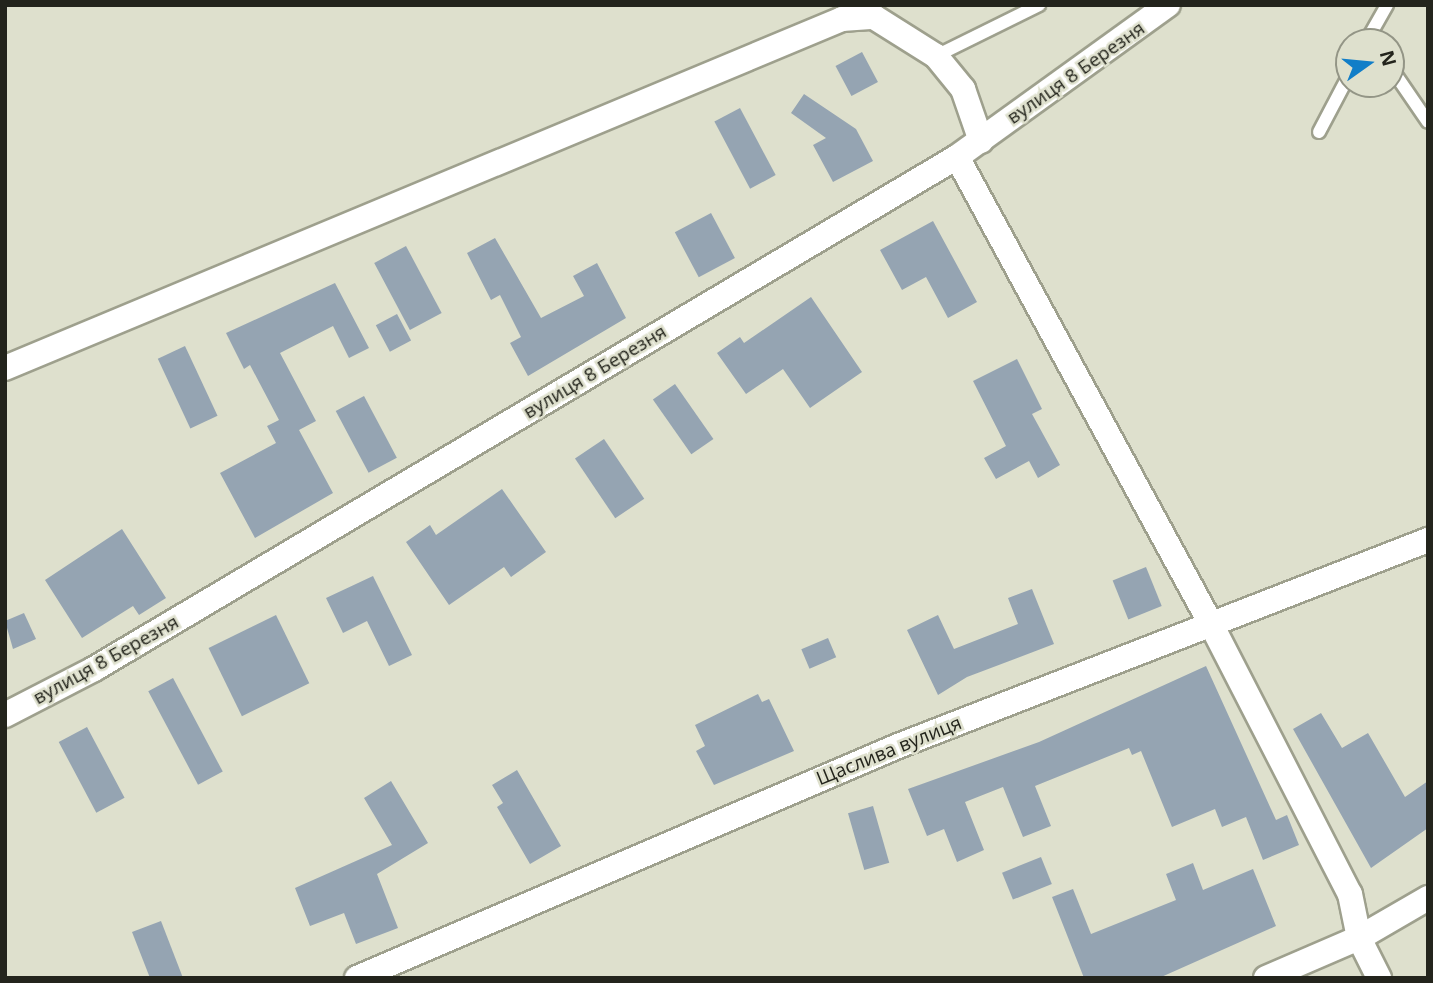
<!DOCTYPE html>
<meta charset="utf-8">
<style>
body{margin:0}
#map{position:relative;width:1433px;height:983px;overflow:hidden;background:#dee0cd;font-family:"Open Sans",sans-serif}
div>[style]{position:absolute}
.building>*{inset:0;background:#95a4b2;transform-origin:0 0}
.roads{filter:drop-shadow(2px 0 #9ea08d) drop-shadow(-2px 0 #9ea08d) drop-shadow(0 2px #9ea08d) drop-shadow(0 -2px #9ea08d)}
.lane>*{height:12px;margin:-6px;padding:0 6px;transform-origin:6px;border-radius:6px;background:#fff}
.street>*{height:24px;margin:-12px;padding:0 12px;transform-origin:12px;border-radius:12px;background:#fff}
span{translate:-50% -50%;white-space:nowrap;text-align:center;line-height:1.15;-webkit-text-stroke:5px #dee0cd;paint-order:stroke}
.street-label{font-size:19px;color:#23241c}
.frame{position:absolute;inset:0;border:7px solid #23241c;pointer-events:none}
.north{position:absolute;left:1335px;top:28px;width:70px;height:70px;box-sizing:border-box;background:#dee0cd;border:2px solid #939586;border-radius:50%;rotate:75deg;font-size:19px;font-weight:700;line-height:28px;text-align:center;color:#23241c}
.north::after{content:'';display:block;margin:auto;width:24px;height:32px;background:#117ec8;clip-path:polygon(50% 0,100% 100%,50% 72%,0 100%)}
</style>
<div id="map">
<div class="building">
<i style="left:862px;top:52px;width:34px;height:30px;rotate:62deg"></i>
<i style="clip-path:polygon(804px 94px,856px 129px,873px 161px,833px 182px,813px 145px,826px 138px,791px 113px)"></i>
<i style="left:740px;top:108px;width:76px;height:29px;rotate:62deg"></i>
<i style="left:711px;top:213px;width:51px;height:41px;rotate:62deg"></i>
<i style="clip-path:polygon(933px 221px,977px 302px,948px 318px,926px 277px,902px 290px,880px 250px)"></i>
<i style="clip-path:polygon(495px 238px,541px 318px,584px 296px,573px 276px,597px 263px,626px 318px,528px 376px,510px 343px,521px 337px,500px 295px,491px 300px,467px 253px)"></i>
<i style="left:406px;top:246px;width:76px;height:36px;rotate:62deg"></i>
<i style="clip-path:polygon(335px 283px,369px 348px,349px 358px,333px 326px,280px 353px,316px 421px,299px 430px,333px 493px,255px 538px,220px 473px,276px 443px,267px 426px,279px 420px,250px 365px,244px 369px,226px 333px)"></i>
<i style="clip-path:polygon(811px 297px,862px 372px,810px 408px,783px 369px,746px 394px,717px 353px,740px 337px,744px 343px)"></i>
<i style="left:397px;top:314px;width:30px;height:24px;rotate:62deg"></i>
<i style="left:185px;top:346px;width:77px;height:30px;rotate:65deg"></i>
<i style="clip-path:polygon(1017px 359px,1042px 409px,1032px 414px,1060px 465px,1038px 478px,1029px 461px,996px 479px,984px 458px,1006px 446px,973px 381px)"></i>
<i style="left:675px;top:384px;width:67px;height:27px;rotate:55deg"></i>
<i style="left:364px;top:396px;width:70px;height:32px;rotate:62deg"></i>
<i style="left:604px;top:439px;width:72px;height:35px;rotate:56deg"></i>
<i style="clip-path:polygon(502px 489px,546px 552px,511px 577px,504px 567px,449px 605px,406px 542px,430px 525px,436px 535px)"></i>
<i style="clip-path:polygon(122px 529px,166px 598px,139px 615px,133px 606px,82px 638px,45px 580px)"></i>
<i style="left:1146px;top:567px;width:42px;height:36px;rotate:68deg"></i>
<i style="clip-path:polygon(373px 576px,412px 655px,389px 666px,367px 621px,343px 633px,326px 598px)"></i>
<i style="clip-path:polygon(1032px 589px,1054px 644px,967px 677px,938px 695px,907px 630px,938px 615px,954px 649px,1018px 624px,1008px 598px)"></i>
<i style="clip-path:polygon(24px 613px,36px 639px,13px 649px,5px 621px)"></i>
<i style="left:276px;top:615px;width:76px;height:75px;rotate:64deg"></i>
<i style="left:828px;top:638px;width:21px;height:29px;rotate:67deg"></i>
<i style="clip-path:polygon(1206px 666px,1276px 820px,1287px 815px,1299px 845px,1263px 860px,1246px 817px,1222px 827px,1215px 809px,1172px 827px,1141px 751px,1132px 755px,1129px 748px,1035px 786px,1051px 826px,1023px 837px,1003px 787px,965px 802px,984px 850px,957px 862px,944px 829px,927px 836px,908px 789px,1039px 742px)"></i>
<i style="left:173px;top:678px;width:106px;height:28px;rotate:62deg"></i>
<i style="clip-path:polygon(758px 694px,762px 702px,769px 699px,794px 751px,714px 785px,696px 751px,705px 746px,695px 725px)"></i>
<i style="clip-path:polygon(1321px 713px,1342px 748px,1368px 733px,1405px 797px,1428px 781px,1428px 828px,1371px 868px,1293px 729px)"></i>
<i style="left:87px;top:727px;width:80px;height:32px;rotate:62deg"></i>
<i style="clip-path:polygon(517px 770px,561px 846px,530px 864px,497px 807px,503px 803px,492px 785px)"></i>
<i style="clip-path:polygon(391px 781px,428px 843px,377px 874px,398px 928px,356px 944px,344px 913px,310px 926px,295px 888px,392px 845px,364px 798px)"></i>
<i style="left:873px;top:806px;width:59px;height:26px;rotate:74deg"></i>
<i style="left:1041px;top:857px;width:29px;height:42px;rotate:68deg"></i>
<i style="clip-path:polygon(1193px 863px,1203px 890px,1253px 869px,1276px 926px,1159px 978px,1084px 978px,1052px 897px,1073px 889px,1091px 934px,1176px 900px,1166px 874px)"></i>
<i style="clip-path:polygon(161px 921px,183px 978px,150px 978px,132px 932px)"></i>
</div>
<div class="roads">
<div class="lane">
<i style="left:1366px;top:42px;width:43px;rotate:-60.4deg"></i>
<i style="left:936px;top:56px;width:115px;rotate:-26.3deg"></i>
<i style="left:1391px;top:68px;width:65px;rotate:55.6deg"></i>
<i style="left:1319px;top:132px;width:64px;rotate:-62.2deg"></i>
</div>
<div class="street">
<i style="left:957px;top:157px;width:532px;rotate:61.46deg"></i>
<i style="left:1211px;top:624px;width:304px;rotate:62.8deg"></i>
<i style="left:1350px;top:894px;width:45px;rotate:78.4deg"></i>
<i style="left:1359px;top:938px;width:45px;rotate:63.4deg"></i>
<i style="left:5px;top:368px;width:907px;rotate:-22.63deg"></i>
<i style="left:842px;top:19px;width:32px;rotate:-4deg"></i>
<i style="left:874px;top:17px;width:73px;rotate:32.2deg"></i>
<i style="left:936px;top:56px;width:43px;rotate:50.7deg"></i>
<i style="left:963px;top:89px;width:55px;rotate:70.9deg"></i>
<i style="left:5px;top:715px;width:100px;rotate:-27.3deg"></i>
<i style="left:94px;top:669px;width:1003px;rotate:-30.68deg"></i>
<i style="left:957px;top:157px;width:260px;rotate:-35.8deg"></i>
<i style="left:357px;top:978px;width:589px;rotate:-23.21deg"></i>
<i style="left:898px;top:746px;width:569px;rotate:-21.24deg"></i>
<i style="left:1266px;top:978px;width:101px;rotate:-23.3deg"></i>
<i style="left:1359px;top:938px;width:80px;rotate:-30.1deg"></i>
</div>
</div>
<div class="street-label">
<span style="left:1076px;top:73px;rotate:-35deg">вулиця 8 Березня</span>
<span style="left:595px;top:372px;rotate:-31deg">вулиця 8 Березня</span>
<span style="left:106px;top:660px;rotate:-29deg">вулиця 8 Березня</span>
<span style="left:889px;top:751px;rotate:-22deg">Щаслива вулиця</span>
</div>
<div class="frame"></div>
<div class="north">N</div>
</div>
